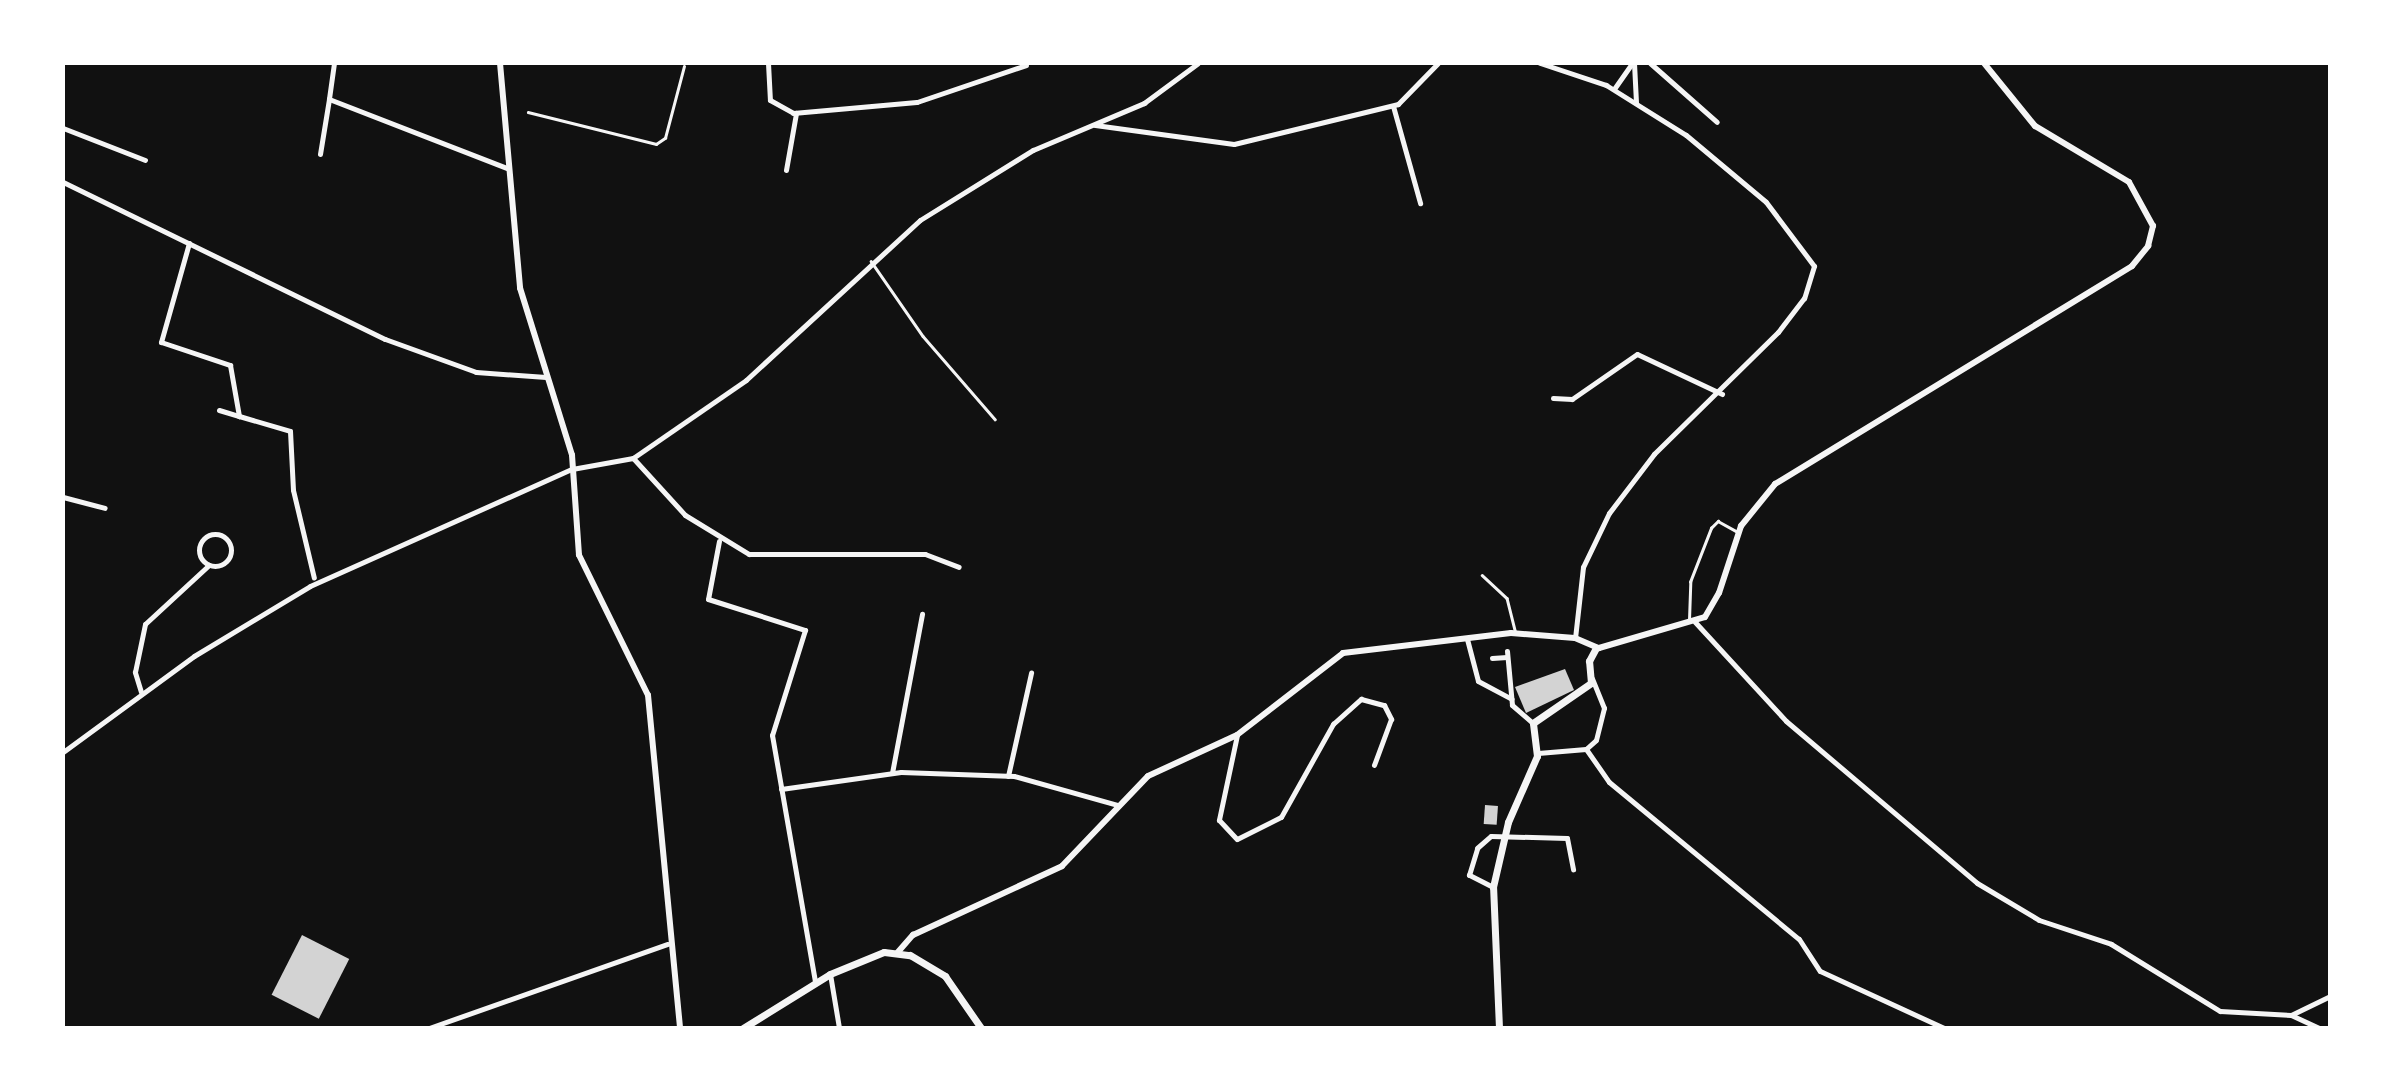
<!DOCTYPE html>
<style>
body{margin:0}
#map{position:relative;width:2393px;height:1091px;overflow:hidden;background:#111;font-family:"Playfair Display",serif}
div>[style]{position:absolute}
.building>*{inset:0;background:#d3d3d3;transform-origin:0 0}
.service>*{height:2.5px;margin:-1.25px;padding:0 1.25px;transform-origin:1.25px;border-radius:1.25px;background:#f5f5f5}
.minor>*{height:5px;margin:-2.5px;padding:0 2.5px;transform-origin:2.5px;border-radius:2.5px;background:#f5f5f5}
.minor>.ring{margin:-2.5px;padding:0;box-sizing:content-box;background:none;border:5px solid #f5f5f5;border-radius:50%}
.tertiary>*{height:6px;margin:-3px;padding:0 3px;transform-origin:3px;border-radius:3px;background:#f5f5f5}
.secondary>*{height:7px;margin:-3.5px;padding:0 3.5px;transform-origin:3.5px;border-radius:3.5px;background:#f5f5f5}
span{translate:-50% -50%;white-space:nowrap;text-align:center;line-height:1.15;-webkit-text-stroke:7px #fff;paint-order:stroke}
.frame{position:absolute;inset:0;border:65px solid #fff;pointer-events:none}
</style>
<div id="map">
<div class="building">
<i style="clip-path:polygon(1565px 669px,1574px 690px,1526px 713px,1515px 687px)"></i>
<i style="left:1485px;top:805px;width:13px;height:19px;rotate:4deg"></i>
<i style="left:302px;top:935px;width:53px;height:67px;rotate:27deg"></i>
</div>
<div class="service">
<i style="left:528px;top:112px;width:132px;rotate:14deg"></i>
<i style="left:656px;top:144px;width:11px;rotate:-34deg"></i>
<i style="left:665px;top:138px;width:74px;rotate:-75.2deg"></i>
<i style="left:871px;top:261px;width:91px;rotate:55.3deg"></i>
<i style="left:923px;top:336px;width:110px;rotate:49.1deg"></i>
<i style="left:1482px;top:575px;width:34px;rotate:43deg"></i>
<i style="left:1507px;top:598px;width:36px;rotate:76deg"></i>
<i style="left:1689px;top:620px;width:38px;rotate:-88deg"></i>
<i style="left:1690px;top:582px;width:58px;rotate:-68.7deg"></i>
<i style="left:1711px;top:528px;width:10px;rotate:-45deg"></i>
<i style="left:1718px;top:521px;width:23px;rotate:29deg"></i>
</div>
<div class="minor">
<i style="left:334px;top:63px;width:36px;rotate:98deg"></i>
<i style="left:329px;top:99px;width:191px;rotate:21.2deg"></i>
<i style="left:768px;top:63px;width:37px;rotate:87deg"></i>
<i style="left:770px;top:100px;width:26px;rotate:29deg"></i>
<i style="left:793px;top:113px;width:124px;rotate:-5.1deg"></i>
<i style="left:917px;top:102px;width:115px;rotate:-18.7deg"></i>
<i style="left:1540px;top:63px;width:70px;rotate:18.4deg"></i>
<i style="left:1606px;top:85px;width:94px;rotate:32deg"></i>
<i style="left:1686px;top:135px;width:104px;rotate:39.9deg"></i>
<i style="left:1766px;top:202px;width:80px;rotate:53.1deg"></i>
<i style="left:1814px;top:266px;width:34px;rotate:107deg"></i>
<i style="left:1804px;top:298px;width:43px;rotate:127.4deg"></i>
<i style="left:1778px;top:332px;width:174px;rotate:135.5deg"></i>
<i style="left:1654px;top:454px;width:74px;rotate:127.3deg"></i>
<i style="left:1609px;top:513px;width:60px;rotate:115.7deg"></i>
<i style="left:1583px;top:567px;width:71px;rotate:96.4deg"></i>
<i style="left:1634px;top:63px;width:40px;rotate:87.1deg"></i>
<i style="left:1650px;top:63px;width:89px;rotate:41.4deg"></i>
<i style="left:1614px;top:89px;width:32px;rotate:-55deg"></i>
<i style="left:1393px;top:106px;width:101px;rotate:74.4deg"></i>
<i style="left:1095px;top:125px;width:140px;rotate:7.8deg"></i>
<i style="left:1234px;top:144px;width:169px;rotate:-13.7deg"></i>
<i style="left:1398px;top:104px;width:57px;rotate:-45.7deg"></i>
<i style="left:63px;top:128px;width:88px;rotate:21.3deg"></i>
<i style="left:320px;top:154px;width:56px;rotate:-80.7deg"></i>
<i style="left:786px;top:170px;width:58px;rotate:-80deg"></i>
<i style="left:63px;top:182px;width:358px;rotate:26deg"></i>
<i style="left:385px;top:339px;width:97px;rotate:19.9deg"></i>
<i style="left:476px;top:372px;width:70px;rotate:4.1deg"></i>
<i style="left:189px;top:243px;width:103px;rotate:105.8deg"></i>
<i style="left:161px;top:342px;width:73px;rotate:18.4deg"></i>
<i style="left:230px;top:365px;width:52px;rotate:80deg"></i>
<i style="left:239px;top:416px;width:53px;rotate:16.4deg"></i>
<i style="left:290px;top:431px;width:59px;rotate:87.1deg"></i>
<i style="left:293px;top:490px;width:90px;rotate:76.6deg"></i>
<i style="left:1553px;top:398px;width:19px;rotate:3deg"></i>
<i style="left:1572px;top:399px;width:79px;rotate:-34.7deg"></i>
<i style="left:1637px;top:354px;width:94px;rotate:25.2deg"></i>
<i style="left:219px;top:410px;width:21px;rotate:17deg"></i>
<i style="left:633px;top:458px;width:77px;rotate:47.6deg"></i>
<i style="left:685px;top:515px;width:75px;rotate:31.4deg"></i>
<i style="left:749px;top:554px;width:176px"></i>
<i style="left:925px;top:554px;width:36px;rotate:21deg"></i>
<i style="left:63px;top:497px;width:43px;rotate:14.7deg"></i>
<i class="ring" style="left:199px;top:534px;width:27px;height:27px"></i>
<i style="left:719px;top:541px;width:59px;rotate:100.7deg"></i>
<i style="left:708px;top:599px;width:102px;rotate:17.7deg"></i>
<i style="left:805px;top:630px;width:110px;rotate:107.4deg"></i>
<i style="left:772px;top:735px;width:251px;rotate:80.1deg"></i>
<i style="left:1695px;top:622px;width:134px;rotate:47.4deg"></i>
<i style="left:1786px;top:721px;width:250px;rotate:40.3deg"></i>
<i style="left:1977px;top:883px;width:72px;rotate:30.8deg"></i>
<i style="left:2039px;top:920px;width:76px;rotate:18.4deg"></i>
<i style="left:2111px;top:944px;width:128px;rotate:31.6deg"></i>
<i style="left:2220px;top:1011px;width:71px;rotate:3.2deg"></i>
<i style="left:2291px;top:1015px;width:31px;rotate:25deg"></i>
<i style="left:1467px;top:639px;width:43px;rotate:75.3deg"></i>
<i style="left:1478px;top:681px;width:38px;rotate:28deg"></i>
<i style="left:1507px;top:651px;width:54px;rotate:84.7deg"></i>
<i style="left:1512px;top:705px;width:28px;rotate:41deg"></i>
<i style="left:1492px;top:658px;width:15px;rotate:-4deg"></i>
<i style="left:141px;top:692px;width:21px;rotate:-107deg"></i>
<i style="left:135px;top:672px;width:49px;rotate:-78.2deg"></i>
<i style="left:145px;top:624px;width:87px;rotate:-42.7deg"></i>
<i style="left:1237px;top:735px;width:87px;rotate:102deg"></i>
<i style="left:1219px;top:820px;width:26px;rotate:47deg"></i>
<i style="left:1237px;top:839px;width:49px;rotate:-26.6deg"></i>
<i style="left:1281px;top:817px;width:107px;rotate:-60.8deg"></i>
<i style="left:1333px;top:724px;width:38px;rotate:-42deg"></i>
<i style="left:1361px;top:699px;width:24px;rotate:15deg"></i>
<i style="left:1384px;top:705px;width:16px;rotate:63deg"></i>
<i style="left:1391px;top:719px;width:49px;rotate:110.3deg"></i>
<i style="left:1586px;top:749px;width:40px;rotate:55.1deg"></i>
<i style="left:1609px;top:782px;width:246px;rotate:39.6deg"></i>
<i style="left:1799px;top:939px;width:38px;rotate:57deg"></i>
<i style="left:1820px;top:971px;width:136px;rotate:24.7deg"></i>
<i style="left:63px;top:752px;width:162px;rotate:-36.2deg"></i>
<i style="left:194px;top:656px;width:135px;rotate:-31.1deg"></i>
<i style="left:310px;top:586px;width:287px;rotate:-24.1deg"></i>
<i style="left:572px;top:469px;width:62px;rotate:-10.2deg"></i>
<i style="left:633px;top:458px;width:137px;rotate:-34.6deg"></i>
<i style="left:746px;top:380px;width:236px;rotate:-42.6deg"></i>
<i style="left:920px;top:220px;width:133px;rotate:-31.8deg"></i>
<i style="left:1033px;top:150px;width:121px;rotate:-22.9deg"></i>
<i style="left:1144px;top:103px;width:67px;rotate:-36.5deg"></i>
<i style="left:1538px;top:753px;width:48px;rotate:-4.8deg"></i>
<i style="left:1586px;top:749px;width:13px;rotate:-42deg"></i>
<i style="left:1596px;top:740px;width:33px;rotate:-76deg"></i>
<i style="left:1604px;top:708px;width:32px;rotate:-112deg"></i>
<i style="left:892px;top:773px;width:162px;rotate:-79.3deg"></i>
<i style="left:1008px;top:776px;width:106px;rotate:-77.4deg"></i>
<i style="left:781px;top:789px;width:121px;rotate:-8.1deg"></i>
<i style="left:901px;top:772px;width:113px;rotate:2deg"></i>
<i style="left:1014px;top:776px;width:108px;rotate:15.6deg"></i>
<i style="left:1493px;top:887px;width:27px;rotate:-153deg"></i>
<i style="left:1469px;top:875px;width:28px;rotate:-73deg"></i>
<i style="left:1477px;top:848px;width:18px;rotate:-41deg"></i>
<i style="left:1491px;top:836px;width:76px;rotate:1.5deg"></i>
<i style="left:1567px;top:838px;width:32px;rotate:79deg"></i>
<i style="left:830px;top:974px;width:55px;rotate:80.5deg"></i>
<i style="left:2291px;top:1015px;width:43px;rotate:-26deg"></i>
<i style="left:429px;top:1028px;width:253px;rotate:-19.4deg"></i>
</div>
<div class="tertiary">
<i style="left:500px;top:63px;width:226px;rotate:84.9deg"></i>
<i style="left:520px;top:288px;width:175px;rotate:72.7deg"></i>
<i style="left:572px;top:455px;width:100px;rotate:86deg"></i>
<i style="left:579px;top:555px;width:156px;rotate:63.8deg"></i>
<i style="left:648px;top:695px;width:335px;rotate:84.5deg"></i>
<i style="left:898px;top:952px;width:23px;rotate:-49deg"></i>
<i style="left:913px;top:935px;width:164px;rotate:-24.8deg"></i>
<i style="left:1062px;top:866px;width:124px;rotate:-46.3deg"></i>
<i style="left:1148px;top:776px;width:98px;rotate:-24.7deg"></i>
<i style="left:1237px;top:735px;width:134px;rotate:-37.7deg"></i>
<i style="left:1343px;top:653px;width:169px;rotate:-6.8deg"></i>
<i style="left:1511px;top:633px;width:64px;rotate:4.5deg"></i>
<i style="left:1575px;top:638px;width:26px;rotate:23deg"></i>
<i style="left:1599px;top:648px;width:110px;rotate:-16.3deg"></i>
<i style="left:1705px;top:617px;width:28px;rotate:-60deg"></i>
<i style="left:1719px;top:593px;width:71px;rotate:-71.8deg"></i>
<i style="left:1741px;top:526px;width:54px;rotate:-51deg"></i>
<i style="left:1775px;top:484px;width:418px;rotate:-31.4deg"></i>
<i style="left:2132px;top:266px;width:26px;rotate:-51deg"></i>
<i style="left:2148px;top:246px;width:21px;rotate:-76deg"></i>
<i style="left:2153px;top:226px;width:50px;rotate:-118.6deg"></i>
<i style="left:2129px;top:182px;width:109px;rotate:-149.2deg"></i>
<i style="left:2035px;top:126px;width:81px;rotate:-129deg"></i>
</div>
<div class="secondary">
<i style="left:743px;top:1028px;width:102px;rotate:-31.8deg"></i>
<i style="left:830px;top:974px;width:58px;rotate:-22.2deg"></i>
<i style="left:884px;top:952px;width:26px;rotate:7deg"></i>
<i style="left:910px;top:955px;width:41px;rotate:31deg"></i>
<i style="left:945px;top:976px;width:63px;rotate:55.3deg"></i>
<i style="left:1499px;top:1028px;width:141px;rotate:-92.4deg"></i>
<i style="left:1493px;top:887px;width:67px;rotate:-77deg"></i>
<i style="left:1508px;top:822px;width:72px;rotate:-66.3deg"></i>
<i style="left:1537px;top:756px;width:33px;rotate:-97deg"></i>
<i style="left:1533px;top:723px;width:70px;rotate:-34.6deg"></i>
<i style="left:1591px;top:683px;width:22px;rotate:-95deg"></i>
<i style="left:1589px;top:661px;width:15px;rotate:-62deg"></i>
</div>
<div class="frame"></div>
</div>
